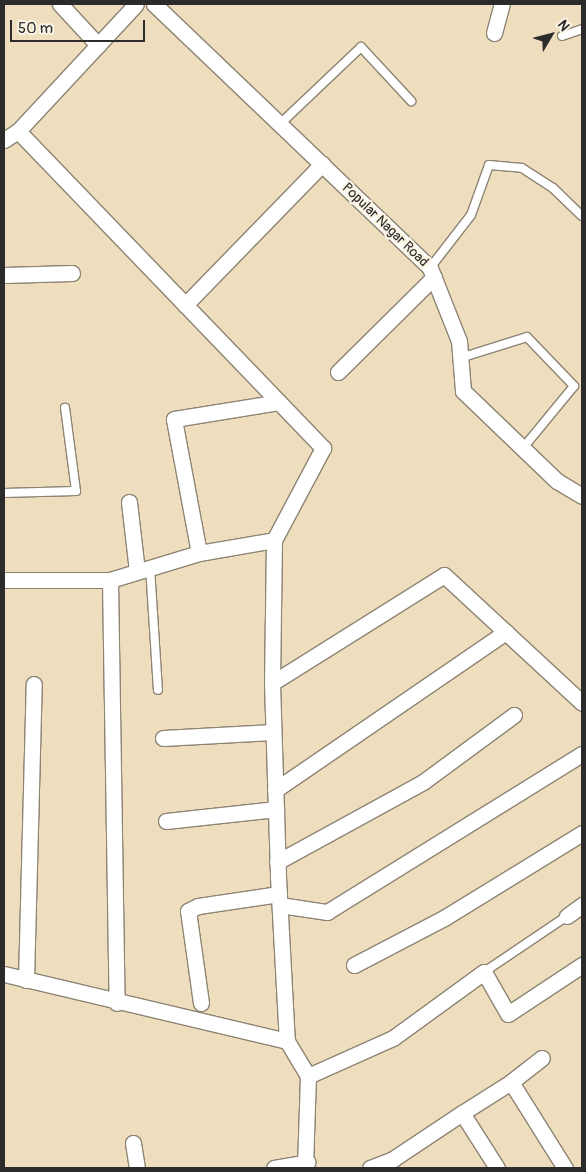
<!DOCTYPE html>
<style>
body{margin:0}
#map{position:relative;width:586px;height:1172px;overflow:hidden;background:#efdebd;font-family:Pangolin,sans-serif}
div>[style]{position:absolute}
.roads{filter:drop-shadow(1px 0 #8d8474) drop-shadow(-1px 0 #8d8474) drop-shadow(0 1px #8d8474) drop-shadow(0 -1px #8d8474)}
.lane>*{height:8px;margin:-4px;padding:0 4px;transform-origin:4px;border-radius:4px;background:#fff}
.street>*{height:15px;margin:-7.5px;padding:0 7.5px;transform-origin:7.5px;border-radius:7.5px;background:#fff}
span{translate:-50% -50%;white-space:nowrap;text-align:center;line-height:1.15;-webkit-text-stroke:4.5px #fcf5e5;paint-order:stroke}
.street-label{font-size:14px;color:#2b2b2b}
.frame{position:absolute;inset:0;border:5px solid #2b2b2b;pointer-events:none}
.north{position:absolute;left:526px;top:10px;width:50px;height:50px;-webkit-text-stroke:4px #fcf5e5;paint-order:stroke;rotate:53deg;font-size:14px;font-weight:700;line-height:20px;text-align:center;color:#2b2b2b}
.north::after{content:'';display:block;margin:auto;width:18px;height:22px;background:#2b2b2b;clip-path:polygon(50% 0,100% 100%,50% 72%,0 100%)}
.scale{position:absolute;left:10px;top:20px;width:135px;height:22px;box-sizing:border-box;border:2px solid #2b2b2b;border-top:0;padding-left:6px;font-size:15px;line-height:18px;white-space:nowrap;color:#2b2b2b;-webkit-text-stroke:4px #fcf5e5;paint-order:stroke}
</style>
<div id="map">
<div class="roads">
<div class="lane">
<i style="left:562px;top:36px;width:21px;rotate:-19deg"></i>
<i style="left:280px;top:124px;width:112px;rotate:-43.5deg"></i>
<i style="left:361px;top:47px;width:74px;rotate:47.2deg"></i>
<i style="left:430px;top:268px;width:67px;rotate:-52.3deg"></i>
<i style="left:471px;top:215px;width:53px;rotate:-70.2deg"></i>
<i style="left:489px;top:165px;width:33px;rotate:5deg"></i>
<i style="left:522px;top:168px;width:37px;rotate:33deg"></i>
<i style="left:553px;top:188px;width:40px;rotate:44deg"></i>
<i style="left:460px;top:358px;width:70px;rotate:-17.4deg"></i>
<i style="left:527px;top:337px;width:68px;rotate:46.2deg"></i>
<i style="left:574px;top:386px;width:80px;rotate:129.4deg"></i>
<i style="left:4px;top:493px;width:72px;rotate:-1.6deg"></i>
<i style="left:76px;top:491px;width:84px;rotate:-97.5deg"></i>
<i style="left:150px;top:567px;width:123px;rotate:86.3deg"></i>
<i style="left:484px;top:972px;width:100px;rotate:-34deg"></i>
</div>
<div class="street">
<i style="left:60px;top:4px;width:56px;rotate:47.2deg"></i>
<i style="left:154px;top:4px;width:382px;rotate:43.7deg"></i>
<i style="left:430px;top:268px;width:79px;rotate:68.3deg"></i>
<i style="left:459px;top:341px;width:50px;rotate:85.4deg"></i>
<i style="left:463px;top:391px;width:130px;rotate:43.8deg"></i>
<i style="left:557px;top:481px;width:29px;rotate:31deg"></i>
<i style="left:494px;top:33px;width:30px;rotate:-75deg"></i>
<i style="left:18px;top:131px;width:440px;rotate:46.1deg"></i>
<i style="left:323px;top:448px;width:104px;rotate:118deg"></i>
<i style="left:4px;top:140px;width:17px;rotate:-33deg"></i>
<i style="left:18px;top:131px;width:173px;rotate:-47.1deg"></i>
<i style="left:4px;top:275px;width:68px;rotate:-1.7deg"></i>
<i style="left:185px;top:305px;width:197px;rotate:-45.8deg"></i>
<i style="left:338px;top:372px;width:135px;rotate:-44.7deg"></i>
<i style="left:129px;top:502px;width:69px;rotate:83.4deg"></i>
<i style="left:199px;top:553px;width:136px;rotate:-100.6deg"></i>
<i style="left:174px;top:419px;width:106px;rotate:-9.2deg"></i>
<i style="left:4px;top:580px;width:106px"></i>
<i style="left:110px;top:580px;width:93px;rotate:-16.9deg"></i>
<i style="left:199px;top:553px;width:76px;rotate:-9.8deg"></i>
<i style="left:274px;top:540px;width:143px;rotate:90.8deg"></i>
<i style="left:272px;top:683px;width:194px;rotate:88.2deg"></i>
<i style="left:278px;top:877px;width:164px;rotate:86.9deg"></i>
<i style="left:287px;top:1041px;width:41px;rotate:59deg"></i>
<i style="left:308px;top:1076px;width:92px;rotate:91.9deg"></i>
<i style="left:110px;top:580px;width:423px;rotate:89.1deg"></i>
<i style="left:272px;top:683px;width:203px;rotate:-32.1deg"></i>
<i style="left:444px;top:575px;width:188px;rotate:42.8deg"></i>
<i style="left:163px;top:738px;width:110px;rotate:-3.1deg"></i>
<i style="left:275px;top:790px;width:280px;rotate:-34.4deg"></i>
<i style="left:166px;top:821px;width:111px;rotate:-6.2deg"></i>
<i style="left:277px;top:862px;width:166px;rotate:-28.7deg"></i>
<i style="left:423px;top:782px;width:113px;rotate:-36.4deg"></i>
<i style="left:280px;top:905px;width:48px;rotate:8.5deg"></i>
<i style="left:327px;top:912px;width:300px;rotate:-31.8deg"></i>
<i style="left:567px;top:916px;width:19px;rotate:-36deg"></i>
<i style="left:354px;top:965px;width:102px;rotate:-27.6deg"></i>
<i style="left:444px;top:918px;width:162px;rotate:-31.6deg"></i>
<i style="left:4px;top:974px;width:291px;rotate:13.3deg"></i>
<i style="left:26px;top:980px;width:296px;rotate:-88.5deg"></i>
<i style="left:201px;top:1003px;width:93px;rotate:-98deg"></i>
<i style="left:188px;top:911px;width:11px;rotate:-27deg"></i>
<i style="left:198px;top:906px;width:82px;rotate:-8.4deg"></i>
<i style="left:308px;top:1076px;width:93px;rotate:-24.1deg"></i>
<i style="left:393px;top:1038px;width:112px;rotate:-36deg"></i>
<i style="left:484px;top:972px;width:48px;rotate:60.3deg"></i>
<i style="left:508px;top:1014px;width:89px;rotate:-33.5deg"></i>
<i style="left:511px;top:1082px;width:39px;rotate:-38deg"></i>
<i style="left:462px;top:1113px;width:58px;rotate:-32.3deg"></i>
<i style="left:511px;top:1082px;width:102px;rotate:57.9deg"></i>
<i style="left:133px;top:1143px;width:25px;rotate:81deg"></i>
<i style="left:274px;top:1168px;width:34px;rotate:-10deg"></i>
<i style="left:370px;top:1168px;width:25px;rotate:-21deg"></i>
<i style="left:393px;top:1159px;width:83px;rotate:-33.7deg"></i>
<i style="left:462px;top:1113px;width:65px;rotate:57.5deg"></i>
</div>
</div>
<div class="street-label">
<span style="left:385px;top:225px;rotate:44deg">Popular Nagar Road</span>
</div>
<div class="frame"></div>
<div class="north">N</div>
<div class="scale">50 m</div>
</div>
